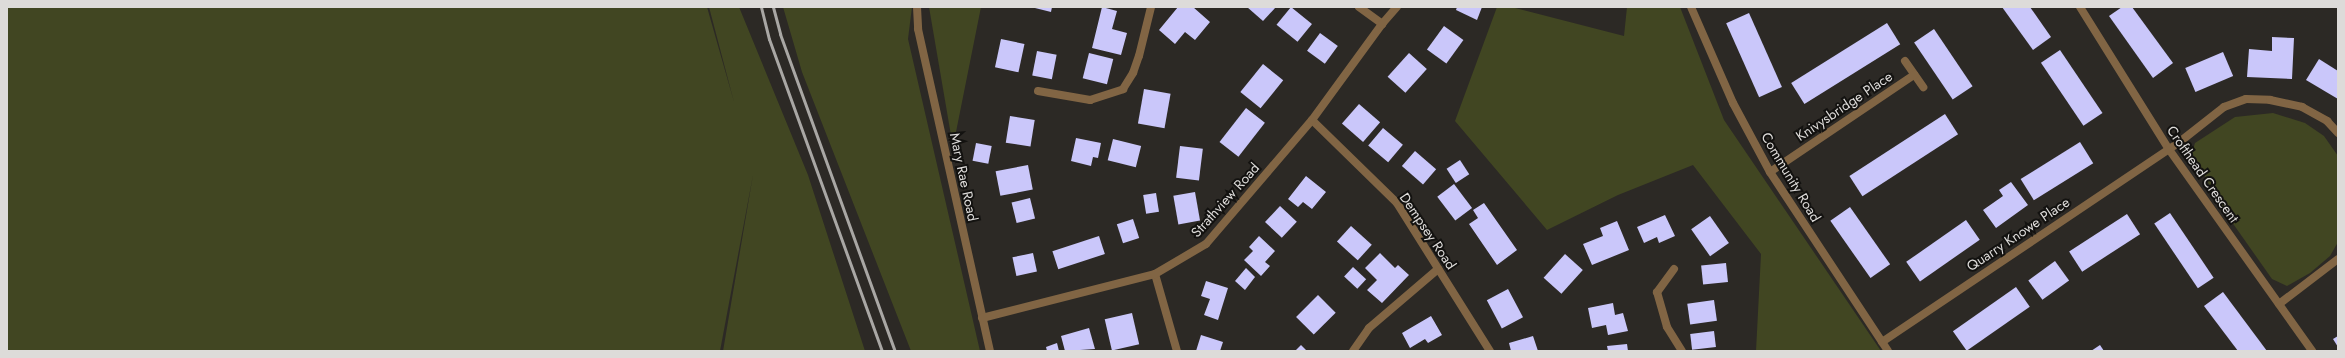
<!DOCTYPE html>
<style>
body{margin:0}
#map{position:relative;width:2345px;height:358px;overflow:hidden;background:#2c2925;font-family:Jost,sans-serif}
div>[style]{position:absolute}
.green>*{inset:0;background:#414622}
.building>*{inset:0;background:#cac7fa;transform-origin:0 0}
.street>*{height:8px;margin:-4px;padding:0 4px;transform-origin:4px;border-radius:4px;background:#816544}
.rail>*{height:3px;margin:-1.5px;padding:0 1.5px;transform-origin:1.5px;border-radius:1.5px;background:#a9a7a4}
span{translate:-50% -50%;white-space:nowrap;text-align:center;line-height:1.15;-webkit-text-stroke:4px #131210;paint-order:stroke}
.street-label{font-size:14px;color:#dddbd9}
.frame{position:absolute;inset:0;border:8px solid #dddbd9;pointer-events:none}
</style>
<div id="map">
<div class="green">
<i style="clip-path:polygon(7px 7px,707px 7px,734px 102px,709px 7px,739px 7px,808px 175px,865px 351px,723px 351px,753px 175px,720px 351px,7px 351px)"></i>
<i style="clip-path:polygon(783px 7px,912px 7px,908px 39px,980px 351px,911px 351px,802px 72px)"></i>
<i style="clip-path:polygon(929px 7px,981px 7px,953px 147px)"></i>
<i style="clip-path:polygon(1497px 7px,1511px 7px,1624px 36px,1627px 7px,1680px 7px,1724px 120px,1881px 351px,1756px 351px,1761px 254px,1693px 165px,1618px 195px,1547px 230px,1455px 121px)"></i>
<i style="clip-path:polygon(2273px 113px,2305px 123px,2324px 136px,2338px 156px,2338px 242px,2330px 256px,2310px 273px,2287px 286px,2272px 279px,2222px 208px,2192px 153px,2195px 143px,2235px 117px)"></i>
</div>
<div class="building">
<i style="clip-path:polygon(1031px 7px,1052px 7px,1051px 12px)"></i>
<i style="clip-path:polygon(1102px 7px,1117px 11px,1112px 29px,1127px 33px,1121px 55px,1092px 48px)"></i>
<i style="clip-path:polygon(1178px 7px,1193px 7px,1210px 22px,1195px 40px,1185px 32px,1175px 44px,1159px 30px)"></i>
<i style="clip-path:polygon(1247px 7px,1276px 7px,1263px 21px)"></i>
<i style="left:1291px;top:7px;width:27px;height:23px;rotate:39deg"></i>
<i style="clip-path:polygon(1457px 7px,1482px 7px,1477px 20px,1456px 10px)"></i>
<i style="clip-path:polygon(2002px 7px,2030px 7px,2051px 37px,2033px 50px)"></i>
<i style="clip-path:polygon(2122px 7px,2132px 7px,2173px 63px,2153px 78px,2109px 16px)"></i>
<i style="left:1749px;top:13px;width:81px;height:25px;rotate:66deg"></i>
<i style="left:1887px;top:23px;width:25px;height:113px;rotate:58deg"></i>
<i style="left:1444px;top:26px;width:24px;height:29px;rotate:36deg"></i>
<i style="left:1934px;top:29px;width:69px;height:24px;rotate:56deg"></i>
<i style="left:1320px;top:33px;width:22px;height:22px;rotate:36deg"></i>
<i style="clip-path:polygon(2272px 37px,2294px 38px,2292px 79px,2247px 77px,2249px 49px,2272px 51px)"></i>
<i style="left:1001px;top:39px;width:24px;height:29px;rotate:12deg"></i>
<i style="left:2060px;top:50px;width:76px;height:23px;rotate:56deg"></i>
<i style="left:1037px;top:51px;width:20px;height:25px;rotate:11deg"></i>
<i style="left:2223px;top:52px;width:26px;height:41px;rotate:67deg"></i>
<i style="left:1089px;top:53px;width:25px;height:26px;rotate:14deg"></i>
<i style="left:1409px;top:53px;width:24px;height:32px;rotate:42deg"></i>
<i style="clip-path:polygon(2319px 59px,2338px 71px,2338px 99px,2306px 80px)"></i>
<i style="left:1263px;top:64px;width:26px;height:36px;rotate:39deg"></i>
<i style="left:1144px;top:89px;width:27px;height:35px;rotate:10deg"></i>
<i style="left:1359px;top:104px;width:28px;height:26px;rotate:41deg"></i>
<i style="left:1246px;top:108px;width:24px;height:43px;rotate:38deg"></i>
<i style="left:1945px;top:114px;width:24px;height:114px;rotate:57deg"></i>
<i style="left:1010px;top:116px;width:25px;height:27px;rotate:9deg"></i>
<i style="left:1383px;top:128px;width:26px;height:23px;rotate:40deg"></i>
<i style="clip-path:polygon(1076px 138px,1101px 143px,1098px 158px,1093px 157px,1091px 166px,1071px 161px)"></i>
<i style="left:1113px;top:139px;width:29px;height:22px;rotate:14deg"></i>
<i style="left:2080px;top:142px;width:25px;height:70px;rotate:58deg"></i>
<i style="left:976px;top:143px;width:16px;height:18px;rotate:11deg"></i>
<i style="left:1180px;top:146px;width:23px;height:32px;rotate:7deg"></i>
<i style="left:1415px;top:151px;width:28px;height:20px;rotate:41deg"></i>
<i style="left:1460px;top:160px;width:17px;height:16px;rotate:57deg"></i>
<i style="left:1028px;top:165px;width:25px;height:33px;rotate:79deg"></i>
<i style="clip-path:polygon(1306px 176px,1326px 192px,1312px 209px,1303px 202px,1298px 207px,1288px 199px)"></i>
<i style="clip-path:polygon(2011px 182px,2028px 205px,1996px 228px,1983px 210px,2003px 196px,1999px 190px)"></i>
<i style="left:1454px;top:184px;width:30px;height:21px;rotate:53deg"></i>
<i style="left:1195px;top:192px;width:29px;height:22px;rotate:80deg"></i>
<i style="left:1156px;top:193px;width:19px;height:13px;rotate:81deg"></i>
<i style="left:1030px;top:198px;width:21px;height:19px;rotate:76deg"></i>
<i style="clip-path:polygon(1484px 203px,1517px 250px,1497px 265px,1469px 224px,1478px 218px,1473px 210px)"></i>
<i style="left:1280px;top:206px;width:23px;height:22px;rotate:43deg"></i>
<i style="left:1850px;top:207px;width:70px;height:24px;rotate:55deg"></i>
<i style="left:2170px;top:213px;width:78px;height:19px;rotate:56deg"></i>
<i style="left:2127px;top:214px;width:24px;height:69px;rotate:57deg"></i>
<i style="clip-path:polygon(1665px 215px,1675px 236px,1659px 243px,1657px 237px,1644px 243px,1637px 227px)"></i>
<i style="left:1710px;top:216px;width:33px;height:23px;rotate:55deg"></i>
<i style="left:1133px;top:219px;width:20px;height:17px;rotate:72deg"></i>
<i style="left:1966px;top:220px;width:24px;height:73px;rotate:55deg"></i>
<i style="clip-path:polygon(1617px 221px,1629px 250px,1592px 265px,1583px 244px,1603px 236px,1600px 228px)"></i>
<i style="left:1351px;top:226px;width:28px;height:21px;rotate:42deg"></i>
<i style="left:1099px;top:236px;width:19px;height:49px;rotate:72deg"></i>
<i style="clip-path:polygon(1259px 236px,1275px 251px,1265px 262px,1270px 266px,1261px 276px,1244px 260px,1253px 251px,1249px 247px)"></i>
<i style="left:1033px;top:253px;width:19px;height:21px;rotate:78deg"></i>
<i style="clip-path:polygon(1380px 253px,1395px 268px,1398px 265px,1409px 275px,1382px 303px,1367px 290px,1377px 280px,1365px 268px)"></i>
<i style="left:1565px;top:254px;width:24px;height:32px;rotate:42deg"></i>
<i style="left:2055px;top:261px;width:24px;height:33px;rotate:54deg"></i>
<i style="left:1726px;top:263px;width:19px;height:25px;rotate:84deg"></i>
<i style="left:1353px;top:267px;width:18px;height:13px;rotate:43deg"></i>
<i style="clip-path:polygon(1246px 268px,1255px 277px,1245px 290px,1235px 281px)"></i>
<i style="clip-path:polygon(1206px 281px,1228px 288px,1218px 320px,1204px 315px,1210px 299px,1201px 296px)"></i>
<i style="left:2016px;top:287px;width:24px;height:77px;rotate:55deg"></i>
<i style="left:1508px;top:289px;width:32px;height:24px;rotate:62deg"></i>
<i style="clip-path:polygon(2223px 292px,2267px 351px,2238px 351px,2204px 306px)"></i>
<i style="left:1318px;top:295px;width:25px;height:31px;rotate:45deg"></i>
<i style="left:1714px;top:300px;width:21px;height:27px;rotate:82deg"></i>
<i style="clip-path:polygon(1613px 303px,1615px 315px,1623px 313px,1628px 331px,1608px 335px,1606px 325px,1592px 328px,1588px 308px)"></i>
<i style="left:1132px;top:313px;width:32px;height:28px;rotate:77deg"></i>
<i style="clip-path:polygon(1431px 316px,1442px 335px,1428px 343px,1425px 339px,1410px 348px,1402px 333px)"></i>
<i style="clip-path:polygon(1089px 328px,1095px 349px,1065px 351px,1061px 336px)"></i>
<i style="left:1714px;top:331px;width:16px;height:24px;rotate:83deg"></i>
<i style="clip-path:polygon(1201px 335px,1223px 342px,1220px 351px,1196px 351px)"></i>
<i style="clip-path:polygon(1533px 336px,1538px 351px,1511px 351px,1509px 343px)"></i>
<i style="clip-path:polygon(2338px 336px,2338px 347px,2333px 339px)"></i>
<i style="clip-path:polygon(1057px 343px,1059px 351px,1047px 351px,1046px 347px)"></i>
<i style="clip-path:polygon(1627px 344px,1628px 351px,1608px 351px,1607px 346px)"></i>
<i style="clip-path:polygon(1301px 345px,1307px 351px,1295px 351px)"></i>
<i style="clip-path:polygon(2100px 345px,2104px 351px,2091px 351px)"></i>
</div>
<div class="street">
<i style="left:917px;top:7px;width:22px;rotate:87deg"></i>
<i style="left:918px;top:29px;width:330px;rotate:77.4deg"></i>
<i style="left:1359px;top:7px;width:29px;rotate:36deg"></i>
<i style="left:1691px;top:7px;width:105px;rotate:66.4deg"></i>
<i style="left:1733px;top:103px;width:78px;rotate:61.8deg"></i>
<i style="left:1770px;top:172px;width:214px;rotate:56.6deg"></i>
<i style="left:2080px;top:7px;width:166px;rotate:58deg"></i>
<i style="left:2168px;top:148px;width:249px;rotate:54.6deg"></i>
<i style="left:1905px;top:61px;width:32px;rotate:55deg"></i>
<i style="left:1038px;top:91px;width:53px;rotate:9.8deg"></i>
<i style="left:1090px;top:100px;width:35px;rotate:-18deg"></i>
<i style="left:1123px;top:89px;width:19px;rotate:-58deg"></i>
<i style="left:1133px;top:73px;width:18px;rotate:-71deg"></i>
<i style="left:1139px;top:56px;width:50px;rotate:-76.2deg"></i>
<i style="left:1312px;top:120px;width:119px;rotate:44.3deg"></i>
<i style="left:1397px;top:203px;width:175px;rotate:57.9deg"></i>
<i style="left:1770px;top:172px;width:174px;rotate:-34deg"></i>
<i style="left:1674px;top:269px;width:29px;rotate:126deg"></i>
<i style="left:1657px;top:292px;width:36px;rotate:74deg"></i>
<i style="left:1667px;top:327px;width:28px;rotate:58deg"></i>
<i style="left:1155px;top:274px;width:80px;rotate:74.1deg"></i>
<i style="left:2279px;top:304px;width:74px;rotate:-37.3deg"></i>
<i style="left:982px;top:318px;width:179px;rotate:-14.3deg"></i>
<i style="left:1155px;top:274px;width:59px;rotate:-30.5deg"></i>
<i style="left:1206px;top:244px;width:163px;rotate:-49.5deg"></i>
<i style="left:1312px;top:120px;width:119px;rotate:-53.9deg"></i>
<i style="left:1382px;top:24px;width:23px;rotate:-49deg"></i>
<i style="left:1882px;top:342px;width:355px;rotate:-33.9deg"></i>
<i style="left:2177px;top:144px;width:60px;rotate:-38.2deg"></i>
<i style="left:2224px;top:107px;width:23px;rotate:-20deg"></i>
<i style="left:2246px;top:99px;width:24px;rotate:2deg"></i>
<i style="left:2270px;top:100px;width:33px;rotate:12deg"></i>
<i style="left:2302px;top:107px;width:29px;rotate:29deg"></i>
<i style="left:2327px;top:121px;width:16px;rotate:47deg"></i>
<i style="left:1353px;top:351px;width:28px;rotate:-55deg"></i>
<i style="left:1369px;top:328px;width:91px;rotate:-40.5deg"></i>
</div>
<div class="rail">
<i style="left:761px;top:7px;width:33px;rotate:76deg"></i>
<i style="left:769px;top:39px;width:332px;rotate:70.1deg"></i>
<i style="left:773px;top:7px;width:28px;rotate:75deg"></i>
<i style="left:780px;top:34px;width:337px;rotate:70.1deg"></i>
</div>
<div class="street-label">
<span style="left:1844px;top:106px;rotate:-34deg">Knivysbridge Place</span>
<span style="left:2203px;top:174px;rotate:55deg">Crofthead Crescent</span>
<span style="left:964px;top:177px;rotate:78deg">Mary Rae Road</span>
<span style="left:1791px;top:177px;rotate:59deg">Community Road</span>
<span style="left:1225px;top:200px;rotate:-48deg">Strathview Road</span>
<span style="left:1428px;top:231px;rotate:56deg">Dempsey Road</span>
<span style="left:2018px;top:234px;rotate:-34deg">Quarry Knowe Place</span>
</div>
<div class="frame"></div>
</div>
